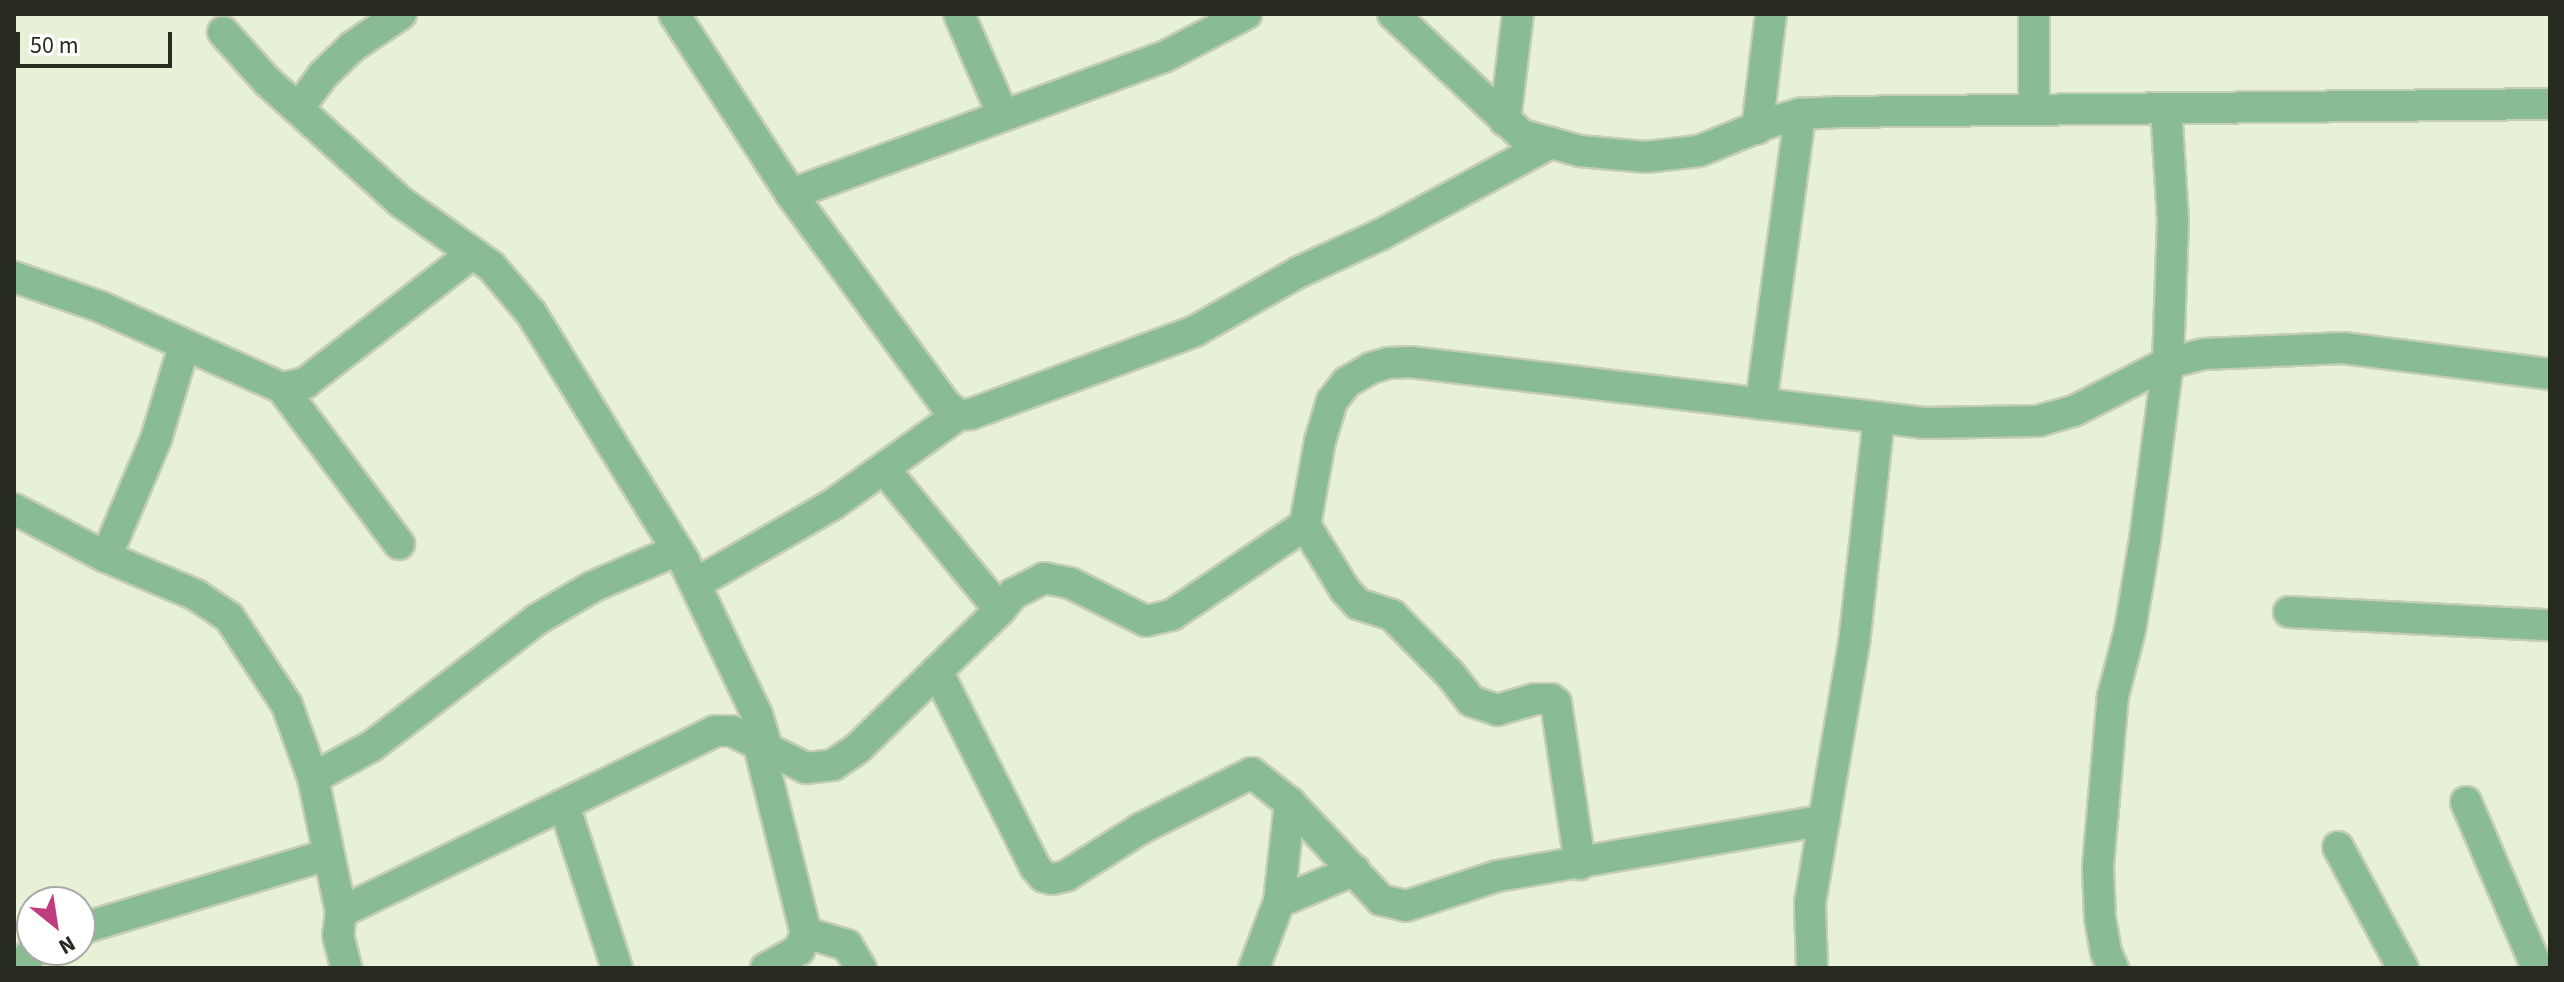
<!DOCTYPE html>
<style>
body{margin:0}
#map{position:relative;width:2564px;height:982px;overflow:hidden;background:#e7f1d6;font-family:"Source Sans 3",sans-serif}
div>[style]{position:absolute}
.roads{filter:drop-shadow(2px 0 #c4cdb5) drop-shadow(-2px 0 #c4cdb5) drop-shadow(0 2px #c4cdb5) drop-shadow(0 -2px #c4cdb5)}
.minor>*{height:30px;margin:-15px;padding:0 15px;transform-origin:15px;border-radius:15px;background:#8abc93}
span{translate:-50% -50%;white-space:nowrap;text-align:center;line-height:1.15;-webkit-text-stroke:8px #fff;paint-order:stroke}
.frame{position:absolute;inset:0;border:16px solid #262a20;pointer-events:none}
.north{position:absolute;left:16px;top:886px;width:80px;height:80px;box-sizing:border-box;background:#fff;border:2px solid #a8aaa6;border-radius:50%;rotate:150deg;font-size:22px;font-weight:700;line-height:32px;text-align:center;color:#262a20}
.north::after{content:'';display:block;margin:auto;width:28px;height:36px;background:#c03b7f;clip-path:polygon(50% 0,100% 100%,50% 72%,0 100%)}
.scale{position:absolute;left:16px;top:32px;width:156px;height:36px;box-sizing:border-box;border:4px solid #262a20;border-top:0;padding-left:10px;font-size:24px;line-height:28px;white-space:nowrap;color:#262a20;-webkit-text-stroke:6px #fff;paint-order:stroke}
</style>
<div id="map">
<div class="roads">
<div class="minor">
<i style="left:674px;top:14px;width:215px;rotate:57deg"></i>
<i style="left:791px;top:194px;width:260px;rotate:53.7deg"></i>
<i style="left:945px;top:404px;width:17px;rotate:40deg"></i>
<i style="left:959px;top:14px;width:110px;rotate:66.5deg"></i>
<i style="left:1393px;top:14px;width:177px;rotate:43.2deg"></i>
<i style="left:1522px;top:135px;width:60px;rotate:15.4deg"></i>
<i style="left:1580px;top:151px;width:66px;rotate:5.2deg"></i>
<i style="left:1646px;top:157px;width:53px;rotate:-6.5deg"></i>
<i style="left:1699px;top:151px;width:74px;rotate:-22.1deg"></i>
<i style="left:1768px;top:123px;width:33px;rotate:-16deg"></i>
<i style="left:1800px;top:114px;width:35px;rotate:-3deg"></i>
<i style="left:1835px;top:112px;width:715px;rotate:-0.64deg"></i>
<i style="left:223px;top:32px;width:66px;rotate:48.1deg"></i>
<i style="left:267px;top:81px;width:181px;rotate:42.1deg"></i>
<i style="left:401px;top:202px;width:110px;rotate:35.4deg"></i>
<i style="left:491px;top:266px;width:62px;rotate:49.6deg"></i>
<i style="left:531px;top:313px;width:291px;rotate:58.3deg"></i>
<i style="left:684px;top:561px;width:170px;rotate:64.6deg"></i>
<i style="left:757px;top:715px;width:37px;rotate:73deg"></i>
<i style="left:298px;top:109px;width:42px;rotate:-53.7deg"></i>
<i style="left:323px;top:75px;width:40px;rotate:-44deg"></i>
<i style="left:352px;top:47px;width:59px;rotate:-34deg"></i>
<i style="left:2034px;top:110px;width:96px;rotate:-90deg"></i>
<i style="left:1505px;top:121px;width:108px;rotate:-83.1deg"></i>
<i style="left:1757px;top:129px;width:116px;rotate:-83.1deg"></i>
<i style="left:791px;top:194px;width:397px;rotate:-20.2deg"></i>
<i style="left:1164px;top:57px;width:93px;rotate:-27.7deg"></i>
<i style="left:14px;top:277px;width:92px;rotate:19deg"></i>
<i style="left:101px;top:307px;width:198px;rotate:24.1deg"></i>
<i style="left:282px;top:388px;width:24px;rotate:-12deg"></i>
<i style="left:305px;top:383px;width:212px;rotate:-37.7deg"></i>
<i style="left:282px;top:388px;width:195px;rotate:53.1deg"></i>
<i style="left:1761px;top:404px;width:293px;rotate:-82.3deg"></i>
<i style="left:885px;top:470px;width:181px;rotate:50.6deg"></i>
<i style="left:14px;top:509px;width:104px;rotate:27.6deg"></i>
<i style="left:106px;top:557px;width:98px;rotate:22.9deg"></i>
<i style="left:196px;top:595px;width:40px;rotate:34deg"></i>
<i style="left:229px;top:617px;width:105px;rotate:56.6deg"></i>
<i style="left:287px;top:705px;width:77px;rotate:70.4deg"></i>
<i style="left:313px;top:778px;width:137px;rotate:78.2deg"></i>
<i style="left:341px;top:912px;width:23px;rotate:97deg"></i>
<i style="left:338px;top:935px;width:34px;rotate:76deg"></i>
<i style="left:1305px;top:525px;width:76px;rotate:58.4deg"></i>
<i style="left:1345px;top:590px;width:19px;rotate:47deg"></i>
<i style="left:1358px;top:604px;width:36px;rotate:18deg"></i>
<i style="left:1392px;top:615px;width:83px;rotate:45.5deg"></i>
<i style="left:1450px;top:674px;width:34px;rotate:52deg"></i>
<i style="left:1471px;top:701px;width:28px;rotate:19deg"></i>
<i style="left:1497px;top:710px;width:40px;rotate:-16deg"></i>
<i style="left:1535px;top:699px;width:16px"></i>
<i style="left:1551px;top:699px;width:6px;rotate:39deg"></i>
<i style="left:1556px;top:703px;width:163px;rotate:81.5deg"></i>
<i style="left:106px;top:557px;width:128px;rotate:-67deg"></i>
<i style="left:156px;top:439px;width:97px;rotate:-73.2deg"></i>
<i style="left:695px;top:584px;width:158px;rotate:-30deg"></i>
<i style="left:832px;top:505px;width:155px;rotate:-35.5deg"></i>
<i style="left:958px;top:415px;width:13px;rotate:-4deg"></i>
<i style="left:971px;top:414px;width:239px;rotate:-20.3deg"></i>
<i style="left:1195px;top:331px;width:120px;rotate:-29.6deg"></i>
<i style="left:1299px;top:272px;width:89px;rotate:-24.6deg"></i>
<i style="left:1380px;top:235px;width:194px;rotate:-28.3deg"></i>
<i style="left:2289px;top:612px;width:261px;rotate:2.9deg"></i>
<i style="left:937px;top:671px;width:219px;rotate:63.4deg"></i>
<i style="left:1035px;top:867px;width:13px;rotate:48deg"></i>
<i style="left:1044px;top:877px;width:8px;rotate:14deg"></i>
<i style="left:1052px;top:879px;width:14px;rotate:-12deg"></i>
<i style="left:1066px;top:876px;width:88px;rotate:-32.4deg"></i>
<i style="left:1140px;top:829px;width:125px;rotate:-26.6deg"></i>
<i style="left:1252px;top:773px;width:48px;rotate:38.3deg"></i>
<i style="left:1290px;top:803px;width:133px;rotate:46.8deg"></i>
<i style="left:1381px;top:900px;width:26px;rotate:13deg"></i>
<i style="left:1406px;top:906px;width:97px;rotate:-18.1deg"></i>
<i style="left:1498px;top:876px;width:331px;rotate:-9.7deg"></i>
<i style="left:759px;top:745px;width:194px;rotate:76deg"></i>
<i style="left:806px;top:933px;width:18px;rotate:112deg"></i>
<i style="left:799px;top:950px;width:38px;rotate:151deg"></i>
<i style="left:313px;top:778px;width:67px;rotate:-28.5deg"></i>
<i style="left:372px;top:746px;width:207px;rotate:-37.5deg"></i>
<i style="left:536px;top:620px;width:65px;rotate:-30.5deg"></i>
<i style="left:592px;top:587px;width:93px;rotate:-23.5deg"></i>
<i style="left:2466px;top:802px;width:181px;rotate:66.8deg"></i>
<i style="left:564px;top:805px;width:171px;rotate:72deg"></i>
<i style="left:2338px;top:847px;width:137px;rotate:61.8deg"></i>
<i style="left:1279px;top:902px;width:82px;rotate:-22.8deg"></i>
<i style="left:341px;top:912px;width:415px;rotate:-25.8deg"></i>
<i style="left:715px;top:731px;width:17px"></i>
<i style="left:732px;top:731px;width:83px;rotate:26.6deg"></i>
<i style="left:806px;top:768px;width:27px;rotate:-6deg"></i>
<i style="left:833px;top:765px;width:30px;rotate:-34deg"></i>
<i style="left:858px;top:748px;width:198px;rotate:-44.2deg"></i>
<i style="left:1000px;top:610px;width:21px;rotate:-51deg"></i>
<i style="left:1013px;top:594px;width:35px;rotate:-27deg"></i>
<i style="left:1044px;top:578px;width:26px;rotate:11deg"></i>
<i style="left:1070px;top:583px;width:85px;rotate:26.6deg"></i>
<i style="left:1146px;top:621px;width:27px;rotate:-13deg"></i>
<i style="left:1172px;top:615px;width:161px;rotate:-34.1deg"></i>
<i style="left:1305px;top:525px;width:85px;rotate:-79.9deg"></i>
<i style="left:1320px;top:441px;width:42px;rotate:-73.3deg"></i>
<i style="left:1332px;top:401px;width:24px;rotate:-52deg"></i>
<i style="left:1347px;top:382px;width:28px;rotate:-30deg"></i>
<i style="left:1371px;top:368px;width:19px;rotate:-16deg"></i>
<i style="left:1389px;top:363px;width:21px;rotate:-3deg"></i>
<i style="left:1410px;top:362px;width:519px;rotate:6.76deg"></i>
<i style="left:1925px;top:423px;width:113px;rotate:-1deg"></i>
<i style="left:2038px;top:421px;width:37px;rotate:-16deg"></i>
<i style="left:2074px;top:411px;width:106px;rotate:-27.1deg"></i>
<i style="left:2168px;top:363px;width:37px;rotate:-14deg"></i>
<i style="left:2204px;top:354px;width:139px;rotate:-2.5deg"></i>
<i style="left:2343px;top:348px;width:209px;rotate:7.2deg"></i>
<i style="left:80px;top:929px;width:258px;rotate:-16.7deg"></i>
<i style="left:806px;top:933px;width:43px;rotate:16.3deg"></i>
<i style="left:847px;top:945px;width:27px;rotate:59deg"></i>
<i style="left:18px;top:968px;width:25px;rotate:-47deg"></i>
<i style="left:1254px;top:968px;width:71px;rotate:-69.3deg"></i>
<i style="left:1279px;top:902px;width:100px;rotate:-83.7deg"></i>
<i style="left:1812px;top:968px;width:65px;rotate:-91.8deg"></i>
<i style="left:1810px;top:903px;width:263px;rotate:-80.4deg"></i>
<i style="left:1854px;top:644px;width:227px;rotate:-83.7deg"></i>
<i style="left:2113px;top:968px;width:17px;rotate:-114deg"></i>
<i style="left:2106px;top:952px;width:35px;rotate:-100deg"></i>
<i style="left:2100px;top:918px;width:52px;rotate:-92.2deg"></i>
<i style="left:2098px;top:866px;width:171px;rotate:-85deg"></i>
<i style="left:2113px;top:696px;width:68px;rotate:-75.6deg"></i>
<i style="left:2130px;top:630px;width:92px;rotate:-80.6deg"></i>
<i style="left:2145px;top:539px;width:177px;rotate:-82.6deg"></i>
<i style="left:2168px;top:363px;width:142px;rotate:-88deg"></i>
<i style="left:2173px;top:221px;width:113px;rotate:-93.5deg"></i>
</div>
</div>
<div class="frame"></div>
<div class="north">N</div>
<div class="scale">50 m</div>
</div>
